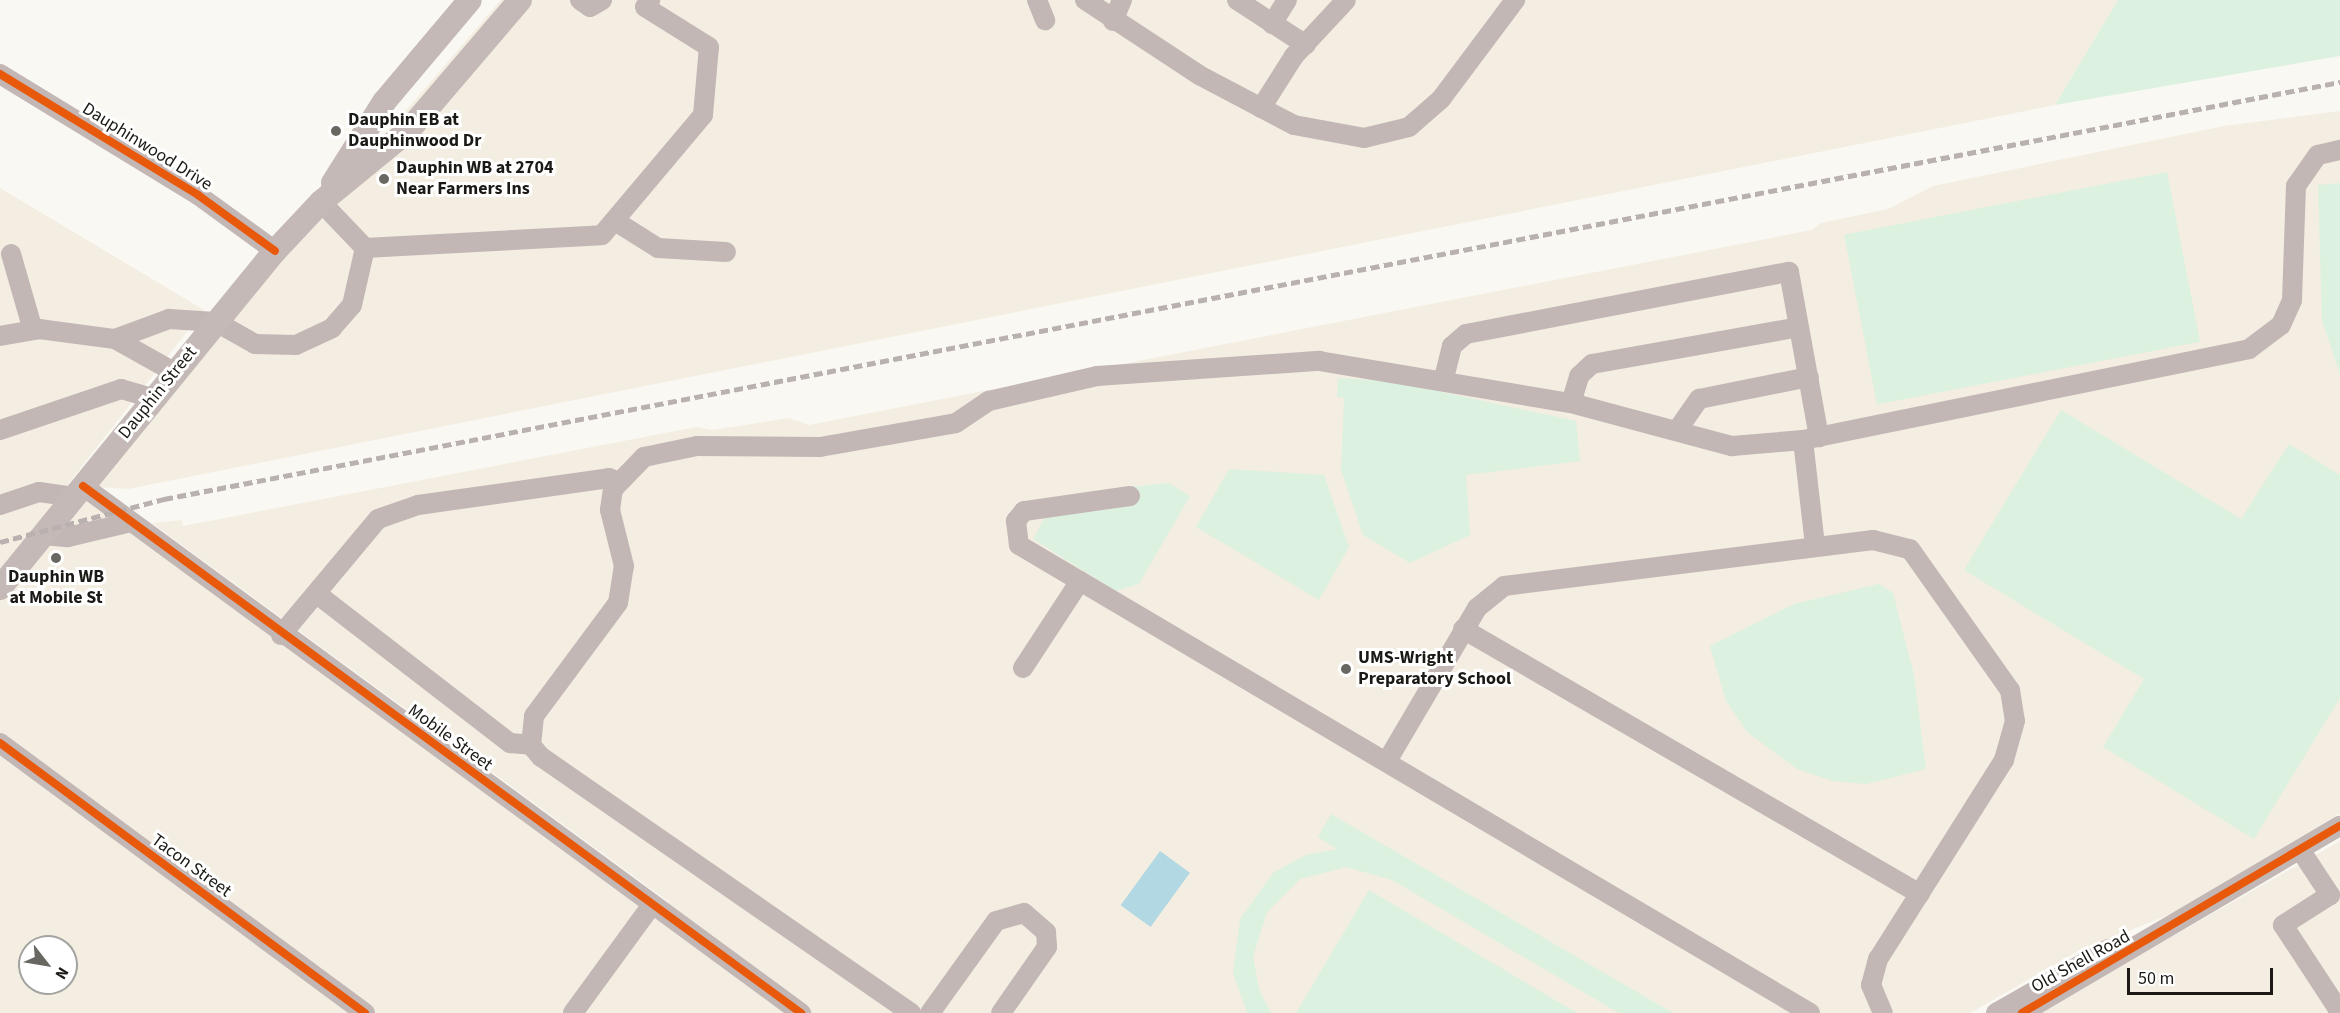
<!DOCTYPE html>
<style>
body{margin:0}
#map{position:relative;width:2340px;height:1013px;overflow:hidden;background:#faf8f2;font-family:"Source Sans 3",sans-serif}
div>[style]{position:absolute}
.built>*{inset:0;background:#f3eee1}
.green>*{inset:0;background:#dcf1df;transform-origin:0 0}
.water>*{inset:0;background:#b2d8e3;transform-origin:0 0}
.minor>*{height:20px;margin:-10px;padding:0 10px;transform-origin:10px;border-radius:10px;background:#c3b7b6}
.major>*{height:24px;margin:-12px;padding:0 12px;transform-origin:12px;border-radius:12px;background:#c4b9b6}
.rail>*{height:4.5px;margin-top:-2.25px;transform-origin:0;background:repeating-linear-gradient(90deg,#b9b1af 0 9px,transparent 0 13.5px)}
.cycleway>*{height:8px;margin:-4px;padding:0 4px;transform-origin:4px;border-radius:4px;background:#e8590c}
.dots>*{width:16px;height:16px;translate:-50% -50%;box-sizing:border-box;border:3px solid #fff;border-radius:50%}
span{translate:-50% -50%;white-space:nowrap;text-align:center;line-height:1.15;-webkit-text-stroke:6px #fff;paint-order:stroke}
.poi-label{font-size:18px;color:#1a1915;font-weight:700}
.left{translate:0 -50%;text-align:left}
.street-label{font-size:18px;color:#1a1915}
.north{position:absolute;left:18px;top:935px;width:60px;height:60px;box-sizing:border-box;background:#fff;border:2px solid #a3a3a1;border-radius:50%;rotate:121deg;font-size:16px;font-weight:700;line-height:24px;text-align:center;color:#1a1915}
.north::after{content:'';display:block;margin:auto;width:21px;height:27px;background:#686762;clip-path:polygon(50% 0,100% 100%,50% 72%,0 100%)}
.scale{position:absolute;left:2127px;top:968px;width:146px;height:27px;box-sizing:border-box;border:3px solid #1a1915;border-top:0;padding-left:8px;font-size:18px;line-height:21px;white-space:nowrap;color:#1a1915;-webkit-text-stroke:4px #fff;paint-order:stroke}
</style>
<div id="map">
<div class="built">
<i style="clip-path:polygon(501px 0,2118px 0,2055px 105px,128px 489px,83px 486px)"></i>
<i style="clip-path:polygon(evenodd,2340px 111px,2340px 813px,2187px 907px,2075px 953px,1970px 1013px,0 1013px,0 188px,204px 310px,68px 484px,657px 918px,669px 902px,152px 523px,182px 520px,183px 526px,696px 427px,713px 430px,789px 418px,809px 425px,1812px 230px,1821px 223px,1888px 209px,1933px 186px,2224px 126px,2340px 111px,30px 947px,66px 947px,66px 983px,30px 983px,30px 947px)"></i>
<i style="clip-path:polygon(2340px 841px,2340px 1013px,2038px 1013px)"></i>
</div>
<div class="green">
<i style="clip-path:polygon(2118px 0,2340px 0,2340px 56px,2055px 105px)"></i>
<i style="left:2167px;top:172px;width:173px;height:329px;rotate:79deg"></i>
<i style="clip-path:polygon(2340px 183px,2340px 374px,2322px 321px,2318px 185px)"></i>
<i style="clip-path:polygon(1338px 378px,1391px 381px,1576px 421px,1580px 461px,1466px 475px,1470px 535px,1410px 563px,1363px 535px,1341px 470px,1344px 398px,1337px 397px)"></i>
<i style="clip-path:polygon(2061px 410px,2241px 519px,2289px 444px,2340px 475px,2340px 698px,2254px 839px,2103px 747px,2144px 679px,1964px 570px)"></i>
<i style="clip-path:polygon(1229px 469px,1324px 475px,1349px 547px,1319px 600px,1196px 527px)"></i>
<i style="clip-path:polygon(1169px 483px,1190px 496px,1139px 584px,1116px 591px,1033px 539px,1045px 517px,1133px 506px,1130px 487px)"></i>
<i style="clip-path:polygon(1879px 584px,1893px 593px,1914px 675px,1926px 769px,1866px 784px,1833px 781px,1797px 769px,1747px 732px,1726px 701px,1710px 646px,1794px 604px)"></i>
<i style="clip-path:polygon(1331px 814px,1673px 1013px,1619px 1013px,1392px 880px,1346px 867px,1300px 879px,1267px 912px,1253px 957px,1259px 989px,1271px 1013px,1247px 1013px,1233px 973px,1240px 919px,1273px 873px,1306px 855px,1337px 849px,1318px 837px)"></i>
<i style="clip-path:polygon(1369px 890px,1577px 1013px,1296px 1013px)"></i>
</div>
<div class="water">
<i style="left:1160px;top:851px;width:37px;height:67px;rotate:36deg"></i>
</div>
<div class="minor">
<i style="left:580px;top:0;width:12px;rotate:35deg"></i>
<i style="left:590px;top:7px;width:14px;rotate:-30deg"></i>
<i style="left:1037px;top:0;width:22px;rotate:68deg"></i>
<i style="left:1085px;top:0;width:136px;rotate:33.3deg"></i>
<i style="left:1199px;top:75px;width:107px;rotate:27.8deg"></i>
<i style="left:1294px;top:125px;width:71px;rotate:10.5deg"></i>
<i style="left:1364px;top:138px;width:46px;rotate:-13.7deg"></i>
<i style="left:1409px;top:127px;width:43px;rotate:-41.2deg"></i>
<i style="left:1441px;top:99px;width:124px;rotate:-53.2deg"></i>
<i style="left:1237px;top:0;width:82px;rotate:33.1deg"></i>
<i style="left:1113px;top:21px;width:23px;rotate:-67deg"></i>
<i style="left:1272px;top:24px;width:28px;rotate:-58deg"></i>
<i style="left:0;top:74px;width:232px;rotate:31.4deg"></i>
<i style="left:198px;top:195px;width:95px;rotate:36deg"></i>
<i style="left:1261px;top:108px;width:62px;rotate:-57.6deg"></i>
<i style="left:1294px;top:56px;width:76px;rotate:-47.1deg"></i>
<i style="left:321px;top:202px;width:64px;rotate:46.3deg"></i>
<i style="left:365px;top:248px;width:237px;rotate:-3.1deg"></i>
<i style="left:602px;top:235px;width:157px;rotate:-49.9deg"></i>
<i style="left:703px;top:115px;width:68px;rotate:-85deg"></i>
<i style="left:709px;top:47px;width:75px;rotate:-148deg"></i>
<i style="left:645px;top:7px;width:9px;rotate:-54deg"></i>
<i style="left:615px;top:221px;width:51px;rotate:32.1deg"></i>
<i style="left:658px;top:248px;width:68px;rotate:3.4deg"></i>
<i style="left:11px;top:254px;width:79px;rotate:73.9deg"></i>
<i style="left:0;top:336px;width:40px;rotate:-10deg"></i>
<i style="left:39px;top:329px;width:77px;rotate:7.5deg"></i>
<i style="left:115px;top:339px;width:58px;rotate:-20.3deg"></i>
<i style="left:169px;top:319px;width:47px;rotate:3.7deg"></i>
<i style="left:216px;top:322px;width:45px;rotate:29.4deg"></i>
<i style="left:255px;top:344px;width:41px;rotate:1.4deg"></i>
<i style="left:296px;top:345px;width:40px;rotate:-25deg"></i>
<i style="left:332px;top:328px;width:30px;rotate:-49deg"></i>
<i style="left:352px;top:305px;width:58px;rotate:-77.2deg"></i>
<i style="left:115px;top:339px;width:68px;rotate:29.2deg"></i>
<i style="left:1444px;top:378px;width:33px;rotate:-76deg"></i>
<i style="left:1452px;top:346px;width:18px;rotate:-41deg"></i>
<i style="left:1466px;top:334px;width:329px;rotate:-10.9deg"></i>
<i style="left:1789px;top:272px;width:168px;rotate:79.7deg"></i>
<i style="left:1571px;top:403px;width:28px;rotate:-73deg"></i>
<i style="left:1579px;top:376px;width:18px;rotate:-43deg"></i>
<i style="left:1592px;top:364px;width:210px;rotate:-10.1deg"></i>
<i style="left:1678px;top:429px;width:37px;rotate:-55deg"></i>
<i style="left:1699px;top:399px;width:112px;rotate:-11.3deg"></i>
<i style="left:0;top:430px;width:128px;rotate:-18.7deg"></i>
<i style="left:121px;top:389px;width:33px;rotate:16deg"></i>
<i style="left:1803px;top:440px;width:107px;rotate:83.5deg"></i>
<i style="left:83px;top:486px;width:891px;rotate:36.28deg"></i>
<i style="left:1130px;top:496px;width:107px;rotate:171.9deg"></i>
<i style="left:1024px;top:511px;width:13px;rotate:129deg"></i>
<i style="left:1016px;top:521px;width:24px;rotate:83deg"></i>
<i style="left:1019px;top:545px;width:919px;rotate:30.61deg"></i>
<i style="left:0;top:505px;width:41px;rotate:-18.4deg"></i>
<i style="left:39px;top:492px;width:35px;rotate:8deg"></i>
<i style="left:43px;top:535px;width:25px;rotate:5deg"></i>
<i style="left:68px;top:537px;width:65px;rotate:-13.4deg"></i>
<i style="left:317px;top:594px;width:244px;rotate:37.7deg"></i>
<i style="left:510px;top:743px;width:21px;rotate:5deg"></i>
<i style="left:1463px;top:629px;width:528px;rotate:30.11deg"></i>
<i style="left:281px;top:635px;width:151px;rotate:-50.1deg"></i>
<i style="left:378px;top:519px;width:42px;rotate:-19.3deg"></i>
<i style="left:418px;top:505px;width:193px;rotate:-8deg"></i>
<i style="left:609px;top:478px;width:11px;rotate:22deg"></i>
<i style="left:1023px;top:668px;width:104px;rotate:-56.8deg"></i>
<i style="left:0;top:743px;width:454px;rotate:36.5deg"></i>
<i style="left:1387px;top:761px;width:178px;rotate:-59.5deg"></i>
<i style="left:1477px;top:608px;width:35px;rotate:-39deg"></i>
<i style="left:1504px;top:586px;width:372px;rotate:-7.1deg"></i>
<i style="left:1873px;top:540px;width:38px;rotate:14deg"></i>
<i style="left:1910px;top:549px;width:173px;rotate:54.7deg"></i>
<i style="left:2010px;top:690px;width:31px;rotate:81deg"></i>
<i style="left:2015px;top:721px;width:41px;rotate:105.8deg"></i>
<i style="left:2004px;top:760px;width:236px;rotate:122.3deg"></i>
<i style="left:1878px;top:959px;width:27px;rotate:105deg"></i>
<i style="left:1871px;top:985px;width:30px;rotate:67deg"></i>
<i style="left:2301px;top:851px;width:53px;rotate:56.6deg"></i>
<i style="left:2330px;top:895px;width:56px;rotate:147.4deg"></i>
<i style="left:2283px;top:925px;width:104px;rotate:56.8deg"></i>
<i style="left:573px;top:1013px;width:132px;rotate:-53.9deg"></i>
<i style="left:911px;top:1013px;width:450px;rotate:-145.3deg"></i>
<i style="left:541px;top:757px;width:16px;rotate:-130deg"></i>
<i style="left:531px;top:745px;width:29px;rotate:-84deg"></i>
<i style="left:534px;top:716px;width:141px;rotate:-53.4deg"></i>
<i style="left:618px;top:603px;width:37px;rotate:-81deg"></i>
<i style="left:624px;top:566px;width:58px;rotate:-104deg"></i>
<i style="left:610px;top:510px;width:21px;rotate:-82deg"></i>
<i style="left:613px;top:489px;width:45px;rotate:-45.9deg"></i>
<i style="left:644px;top:457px;width:54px;rotate:-11.7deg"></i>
<i style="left:697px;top:446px;width:123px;rotate:0.5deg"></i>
<i style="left:820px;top:447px;width:138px;rotate:-10deg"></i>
<i style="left:956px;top:423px;width:40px;rotate:-34deg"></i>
<i style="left:989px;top:401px;width:111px;rotate:-13deg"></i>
<i style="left:1097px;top:376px;width:223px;rotate:-3.9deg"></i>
<i style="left:1319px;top:361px;width:255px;rotate:9.5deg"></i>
<i style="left:1571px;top:403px;width:167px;rotate:15deg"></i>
<i style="left:1732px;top:446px;width:71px;rotate:-4.8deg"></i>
<i style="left:1803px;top:440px;width:455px;rotate:-11.5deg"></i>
<i style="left:2249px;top:349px;width:40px;rotate:-37deg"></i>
<i style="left:2281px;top:325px;width:27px;rotate:-66deg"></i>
<i style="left:2292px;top:300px;width:114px;rotate:-88deg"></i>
<i style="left:2296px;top:186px;width:38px;rotate:-55deg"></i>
<i style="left:2318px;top:155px;width:23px;rotate:-13deg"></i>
<i style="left:930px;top:1013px;width:113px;rotate:-54.3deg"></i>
<i style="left:996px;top:921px;width:29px;rotate:-16deg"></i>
<i style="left:1024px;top:913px;width:29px;rotate:41deg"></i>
<i style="left:1046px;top:932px;width:15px;rotate:86deg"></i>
<i style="left:1047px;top:947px;width:80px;rotate:124.9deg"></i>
<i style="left:1996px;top:1013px;width:129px;rotate:-29.7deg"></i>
<i style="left:2022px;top:1013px;width:369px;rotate:-30.5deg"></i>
</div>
<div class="major">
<i style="left:333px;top:183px;width:96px;rotate:-57.8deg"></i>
<i style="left:384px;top:102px;width:133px;rotate:-49.9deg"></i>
<i style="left:0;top:588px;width:435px;rotate:-50.8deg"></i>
<i style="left:275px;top:251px;width:67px;rotate:-46.8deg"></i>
<i style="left:321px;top:202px;width:114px;rotate:-39.3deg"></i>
<i style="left:409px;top:130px;width:171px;rotate:-49.5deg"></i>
</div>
<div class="rail">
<i style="left:0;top:542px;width:170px;rotate:-14.7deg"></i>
<i style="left:164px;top:499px;width:2216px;rotate:-10.85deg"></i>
</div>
<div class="cycleway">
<i style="left:0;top:74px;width:232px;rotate:31.4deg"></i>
<i style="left:198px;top:195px;width:95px;rotate:36deg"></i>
<i style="left:83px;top:486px;width:891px;rotate:36.28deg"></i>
<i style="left:0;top:743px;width:454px;rotate:36.5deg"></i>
<i style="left:2022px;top:1013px;width:369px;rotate:-30.5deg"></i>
</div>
<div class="dots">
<i style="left:336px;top:131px;background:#686762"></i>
<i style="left:384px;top:179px;background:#686762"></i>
<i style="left:56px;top:558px;background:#686762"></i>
<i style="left:1346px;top:669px;background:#686762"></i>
</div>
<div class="poi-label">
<span class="left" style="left:348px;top:131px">Dauphin EB at<br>Dauphinwood Dr</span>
<span class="left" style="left:396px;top:179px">Dauphin WB at 2704<br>Near Farmers Ins</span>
<span style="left:56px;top:588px">Dauphin WB<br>at Mobile St</span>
<span class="left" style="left:1358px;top:669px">UMS-Wright<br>Preparatory School</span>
</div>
<div class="street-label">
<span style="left:147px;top:147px;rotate:32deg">Dauphinwood Drive</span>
<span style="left:158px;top:393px;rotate:-51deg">Dauphin Street</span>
<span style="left:450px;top:738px;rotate:36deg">Mobile Street</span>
<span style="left:191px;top:866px;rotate:36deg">Tacon Street</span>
<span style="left:2081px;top:962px;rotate:-29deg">Old Shell Road</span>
</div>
<div class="north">N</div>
<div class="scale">50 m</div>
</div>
